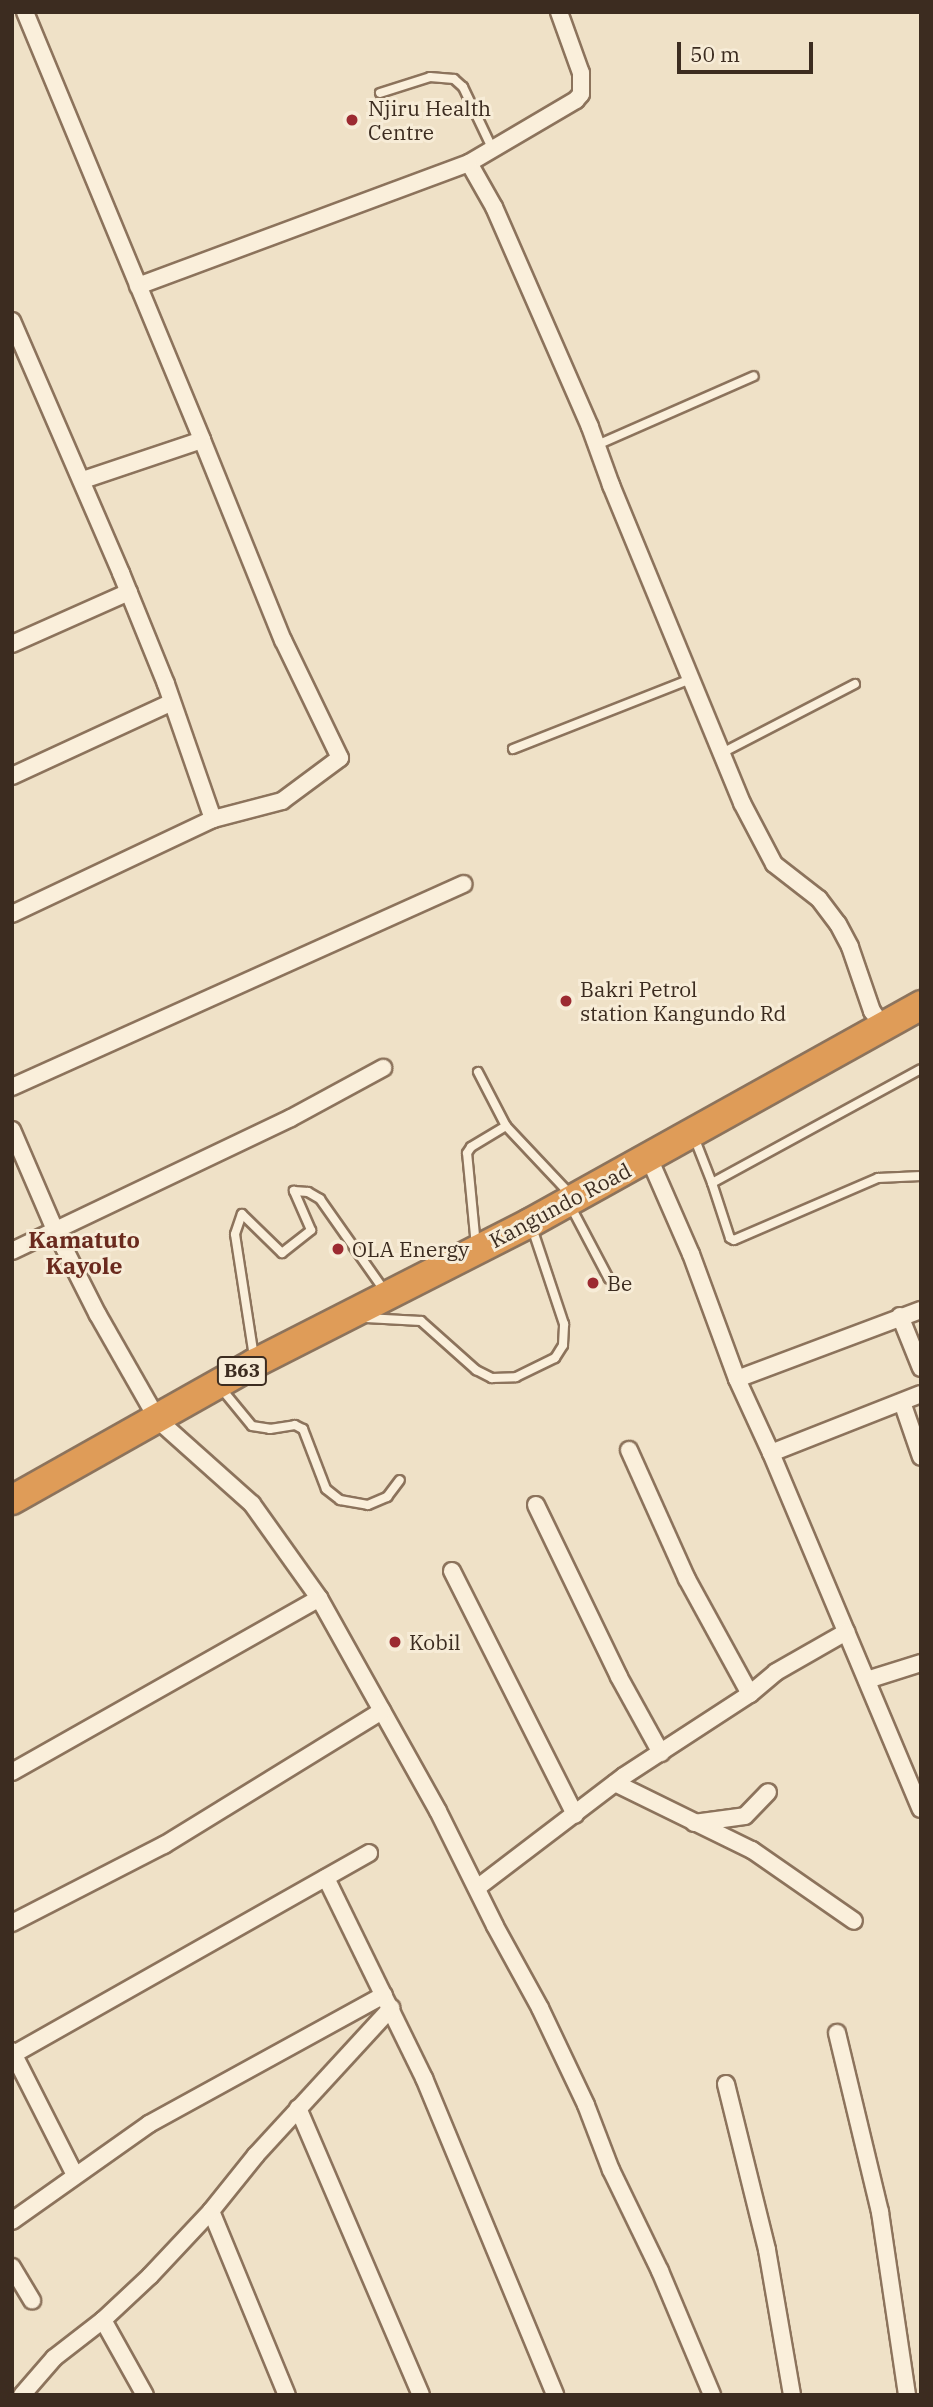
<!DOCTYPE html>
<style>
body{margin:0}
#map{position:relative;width:933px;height:2407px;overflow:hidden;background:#efe1c7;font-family:"IBM Plex Serif",serif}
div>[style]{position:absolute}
.roads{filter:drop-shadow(2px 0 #8c735c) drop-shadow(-2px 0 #8c735c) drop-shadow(0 2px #8c735c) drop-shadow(0 -2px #8c735c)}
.lane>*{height:8px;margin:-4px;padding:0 4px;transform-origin:4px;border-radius:4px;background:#faefdb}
.street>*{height:16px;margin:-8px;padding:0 8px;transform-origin:8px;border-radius:8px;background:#faefdb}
.highway>*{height:28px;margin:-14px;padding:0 14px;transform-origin:14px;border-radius:14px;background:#df9c58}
.dots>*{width:19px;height:19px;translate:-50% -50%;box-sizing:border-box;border:4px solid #f7ecd7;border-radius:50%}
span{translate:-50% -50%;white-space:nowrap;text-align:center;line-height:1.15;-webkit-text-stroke:6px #f7ecd7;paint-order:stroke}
.shield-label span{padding:2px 5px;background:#f7ecd7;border:2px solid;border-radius:5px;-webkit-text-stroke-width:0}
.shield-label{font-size:19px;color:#3c2c20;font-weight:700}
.poi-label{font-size:21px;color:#3c2c20}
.left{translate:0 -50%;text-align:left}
.street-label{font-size:21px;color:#3c2c20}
.neighbourhood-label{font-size:23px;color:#6a2a1e;font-weight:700}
.frame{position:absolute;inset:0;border:14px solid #3c2c20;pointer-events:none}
.scale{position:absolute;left:677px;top:42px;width:136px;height:32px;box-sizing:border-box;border:4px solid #3c2c20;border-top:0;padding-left:9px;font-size:21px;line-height:24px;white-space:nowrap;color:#3c2c20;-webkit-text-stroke:5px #f7ecd7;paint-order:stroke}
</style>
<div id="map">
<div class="roads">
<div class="lane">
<i style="left:380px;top:93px;width:52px;rotate:-17.7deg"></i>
<i style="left:430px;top:77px;width:24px;rotate:5deg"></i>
<i style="left:454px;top:79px;width:12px;rotate:42deg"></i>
<i style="left:463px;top:87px;width:70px;rotate:64.5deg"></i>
<i style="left:597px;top:445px;width:171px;rotate:-23.7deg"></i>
<i style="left:513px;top:749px;width:191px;rotate:-21.5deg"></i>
<i style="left:720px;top:754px;width:152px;rotate:-27.4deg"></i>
<i style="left:478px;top:1072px;width:61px;rotate:62.6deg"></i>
<i style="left:694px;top:1137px;width:49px;rotate:68.6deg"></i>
<i style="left:712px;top:1183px;width:238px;rotate:-28.6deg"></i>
<i style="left:712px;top:1183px;width:58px;rotate:71.9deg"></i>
<i style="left:730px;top:1238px;width:4px;rotate:27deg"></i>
<i style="left:734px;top:1240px;width:157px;rotate:-23.3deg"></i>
<i style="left:878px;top:1178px;width:43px;rotate:-2.7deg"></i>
<i style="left:571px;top:1207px;width:81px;rotate:62.2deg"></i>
<i style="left:476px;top:1246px;width:93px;rotate:-95.5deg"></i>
<i style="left:467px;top:1153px;width:7px;rotate:-56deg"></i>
<i style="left:471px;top:1147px;width:41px;rotate:-31deg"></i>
<i style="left:506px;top:1126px;width:93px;rotate:46.7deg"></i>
<i style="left:366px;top:1318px;width:55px;rotate:3.1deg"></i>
<i style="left:421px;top:1321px;width:74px;rotate:41.7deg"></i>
<i style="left:476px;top:1370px;width:18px;rotate:27deg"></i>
<i style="left:492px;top:1378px;width:24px;rotate:-2deg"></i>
<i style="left:516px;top:1377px;width:43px;rotate:-26deg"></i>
<i style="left:555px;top:1358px;width:15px;rotate:-58deg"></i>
<i style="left:563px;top:1345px;width:21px;rotate:-87deg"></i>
<i style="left:564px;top:1324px;width:101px;rotate:-108.4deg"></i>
<i style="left:254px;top:1357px;width:124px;rotate:-98.8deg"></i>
<i style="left:235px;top:1234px;width:21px;rotate:-71deg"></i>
<i style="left:242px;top:1214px;width:56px;rotate:44.3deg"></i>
<i style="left:282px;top:1253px;width:37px;rotate:-38deg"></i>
<i style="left:311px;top:1230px;width:43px;rotate:-113.6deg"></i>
<i style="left:294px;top:1191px;width:14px;rotate:4deg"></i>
<i style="left:308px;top:1192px;width:14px;rotate:30deg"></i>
<i style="left:320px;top:1199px;width:111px;rotate:54.9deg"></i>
<i style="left:220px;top:1387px;width:50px;rotate:50.6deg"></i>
<i style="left:252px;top:1426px;width:18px;rotate:9deg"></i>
<i style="left:270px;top:1429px;width:25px;rotate:-9deg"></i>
<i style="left:295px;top:1425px;width:9px;rotate:27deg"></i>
<i style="left:303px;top:1429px;width:64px;rotate:69deg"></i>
<i style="left:326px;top:1489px;width:18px;rotate:38deg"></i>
<i style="left:340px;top:1500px;width:28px;rotate:10deg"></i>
<i style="left:368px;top:1505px;width:21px;rotate:-23deg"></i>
<i style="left:387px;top:1497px;width:21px;rotate:-53deg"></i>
</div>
<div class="street">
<i style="left:25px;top:12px;width:463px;rotate:67.5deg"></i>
<i style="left:202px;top:440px;width:126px;rotate:161.4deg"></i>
<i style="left:559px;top:12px;width:65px;rotate:70.2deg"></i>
<i style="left:581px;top:73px;width:21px;rotate:90deg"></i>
<i style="left:581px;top:94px;width:8px;rotate:130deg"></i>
<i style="left:576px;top:100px;width:124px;rotate:149.5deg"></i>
<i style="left:469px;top:163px;width:51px;rotate:60.4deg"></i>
<i style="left:494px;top:207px;width:240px;rotate:66.4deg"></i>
<i style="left:590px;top:427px;width:62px;rotate:70.1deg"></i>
<i style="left:611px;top:485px;width:344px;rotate:67.6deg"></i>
<i style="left:742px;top:803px;width:69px;rotate:62.3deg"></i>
<i style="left:774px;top:864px;width:57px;rotate:37.9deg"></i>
<i style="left:819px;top:899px;width:31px;rotate:53deg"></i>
<i style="left:838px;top:924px;width:26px;rotate:62deg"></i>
<i style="left:850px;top:947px;width:68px;rotate:71deg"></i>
<i style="left:872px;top:1011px;width:19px;rotate:54deg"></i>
<i style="left:138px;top:286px;width:353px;rotate:-20.4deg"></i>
<i style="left:12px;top:321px;width:275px;rotate:66.6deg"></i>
<i style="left:121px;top:573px;width:120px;rotate:67.9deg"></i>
<i style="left:166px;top:684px;width:143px;rotate:70.8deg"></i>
<i style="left:213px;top:819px;width:222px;rotate:154.7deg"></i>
<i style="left:202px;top:440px;width:216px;rotate:68deg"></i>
<i style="left:283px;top:640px;width:131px;rotate:64.2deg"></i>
<i style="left:340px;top:758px;width:72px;rotate:143.4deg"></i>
<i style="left:282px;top:801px;width:71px;rotate:165.4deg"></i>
<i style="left:12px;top:644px;width:128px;rotate:-24deg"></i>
<i style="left:12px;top:776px;width:176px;rotate:-24.8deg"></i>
<i style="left:12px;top:1087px;width:495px;rotate:-24.2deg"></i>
<i style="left:12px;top:1130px;width:109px;rotate:66.7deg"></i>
<i style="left:55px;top:1230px;width:95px;rotate:63.2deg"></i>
<i style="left:98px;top:1315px;width:121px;rotate:60.3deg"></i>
<i style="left:158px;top:1420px;width:126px;rotate:41.8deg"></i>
<i style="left:252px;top:1504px;width:115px;rotate:54.5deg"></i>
<i style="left:319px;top:1598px;width:244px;rotate:60.8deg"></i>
<i style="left:438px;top:1811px;width:128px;rotate:63.6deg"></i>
<i style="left:495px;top:1926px;width:94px;rotate:61.2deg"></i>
<i style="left:540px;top:2008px;width:107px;rotate:64.6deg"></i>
<i style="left:586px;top:2105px;width:70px;rotate:69deg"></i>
<i style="left:611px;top:2170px;width:112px;rotate:64.1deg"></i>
<i style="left:660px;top:2271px;width:134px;rotate:67.2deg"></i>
<i style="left:649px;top:1158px;width:105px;rotate:66.4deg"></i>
<i style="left:691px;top:1254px;width:133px;rotate:69.8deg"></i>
<i style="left:737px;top:1379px;width:81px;rotate:65.3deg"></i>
<i style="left:771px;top:1453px;width:386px;rotate:67.2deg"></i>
<i style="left:12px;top:1251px;width:309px;rotate:-25.5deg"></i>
<i style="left:291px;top:1118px;width:105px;rotate:-28.5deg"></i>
<i style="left:900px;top:1316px;width:56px;rotate:68deg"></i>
<i style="left:737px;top:1379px;width:197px;rotate:-20.6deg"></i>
<i style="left:902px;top:1402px;width:58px;rotate:70.9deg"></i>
<i style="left:629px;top:1450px;width:141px;rotate:65.8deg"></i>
<i style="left:687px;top:1579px;width:131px;rotate:61.3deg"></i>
<i style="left:771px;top:1453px;width:161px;rotate:-21.5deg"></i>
<i style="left:536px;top:1505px;width:191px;rotate:64.2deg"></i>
<i style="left:619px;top:1677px;width:87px;rotate:61.1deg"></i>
<i style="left:452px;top:1571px;width:273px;rotate:63.2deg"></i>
<i style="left:867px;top:1680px;width:57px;rotate:-17.5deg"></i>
<i style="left:12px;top:1772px;width:353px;rotate:-29.5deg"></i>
<i style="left:615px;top:1783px;width:153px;rotate:26.1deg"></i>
<i style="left:752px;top:1850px;width:124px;rotate:34.8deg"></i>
<i style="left:694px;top:1823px;width:51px;rotate:-7.8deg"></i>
<i style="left:745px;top:1816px;width:33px;rotate:-46deg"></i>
<i style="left:326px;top:1878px;width:223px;rotate:63.9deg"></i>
<i style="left:424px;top:2078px;width:343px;rotate:67.5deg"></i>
<i style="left:477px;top:1888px;width:185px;rotate:-37.3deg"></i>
<i style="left:624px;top:1776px;width:150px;rotate:-33.1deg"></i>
<i style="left:750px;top:1694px;width:34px;rotate:-40deg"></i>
<i style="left:776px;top:1672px;width:81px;rotate:-29.7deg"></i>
<i style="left:12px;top:1923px;width:171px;rotate:-27.2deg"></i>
<i style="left:164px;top:1845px;width:256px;rotate:-31.6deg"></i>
<i style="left:837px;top:2033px;width:184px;rotate:76.5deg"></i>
<i style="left:880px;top:2212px;width:185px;rotate:81.6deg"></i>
<i style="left:12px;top:2051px;width:139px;rotate:63.1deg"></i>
<i style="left:14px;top:2054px;width:408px;rotate:-29.5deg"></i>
<i style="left:726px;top:2084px;width:171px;rotate:76.1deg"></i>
<i style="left:767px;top:2250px;width:147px;rotate:80.2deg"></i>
<i style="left:298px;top:2108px;width:312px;rotate:66.8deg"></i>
<i style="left:211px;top:2211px;width:199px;rotate:67.6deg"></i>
<i style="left:12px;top:2221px;width:168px;rotate:-35.3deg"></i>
<i style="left:149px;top:2124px;width:268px;rotate:-28.8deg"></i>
<i style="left:12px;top:2267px;width:39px;rotate:59deg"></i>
<i style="left:103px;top:2320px;width:86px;rotate:60.8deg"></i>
<i style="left:22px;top:2395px;width:49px;rotate:-49.1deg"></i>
<i style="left:54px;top:2358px;width:62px;rotate:-37.8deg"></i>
<i style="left:103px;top:2320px;width:64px;rotate:-43.1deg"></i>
<i style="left:150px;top:2276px;width:89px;rotate:-46.8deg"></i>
<i style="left:211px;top:2211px;width:72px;rotate:-51.2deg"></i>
<i style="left:256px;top:2155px;width:200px;rotate:-47.4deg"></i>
</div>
<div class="highway">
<i style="left:12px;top:1500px;width:279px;rotate:-29.4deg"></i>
<i style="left:255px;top:1363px;width:309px;rotate:-27deg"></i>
<i style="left:530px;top:1223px;width:448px;rotate:-29.1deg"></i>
</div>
</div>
<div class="dots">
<i style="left:352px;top:120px;background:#9c2a31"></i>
<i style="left:566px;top:1001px;background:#9c2a31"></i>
<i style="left:338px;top:1249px;background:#9c2a31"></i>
<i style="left:593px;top:1283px;background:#9c2a31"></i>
<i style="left:395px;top:1642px;background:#9c2a31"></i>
</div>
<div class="shield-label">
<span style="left:242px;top:1371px">B63</span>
</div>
<div class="poi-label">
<span class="left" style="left:368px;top:120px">Njiru Health<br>Centre</span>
<span class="left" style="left:580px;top:1001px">Bakri Petrol<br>station Kangundo Rd</span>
<span class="left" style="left:352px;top:1249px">OLA Energy</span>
<span class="left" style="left:607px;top:1283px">Be</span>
<span class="left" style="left:409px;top:1642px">Kobil</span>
</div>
<div class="street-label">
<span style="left:560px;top:1205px;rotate:-28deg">Kangundo Road</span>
</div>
<div class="neighbourhood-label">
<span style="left:84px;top:1252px">Kamatuto<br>Kayole</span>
</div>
<div class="frame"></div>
<div class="scale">50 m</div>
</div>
